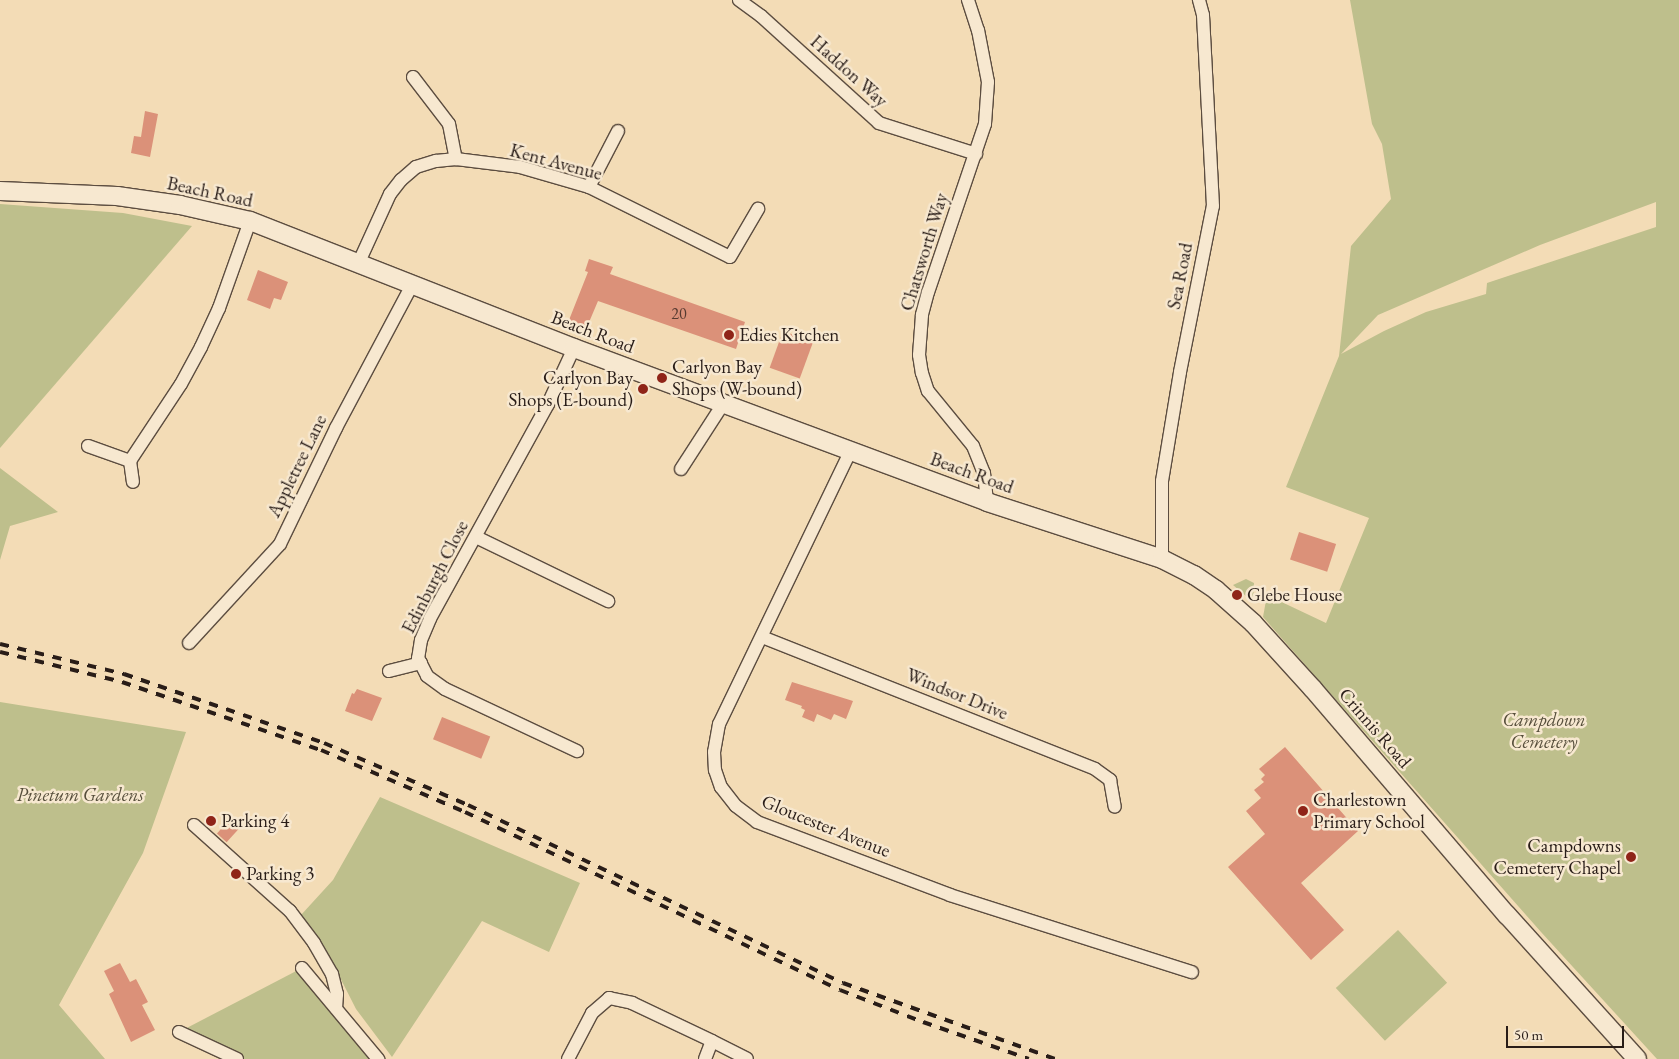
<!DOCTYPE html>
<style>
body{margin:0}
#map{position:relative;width:1679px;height:1059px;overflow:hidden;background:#f3dcb6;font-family:"EB Garamond",serif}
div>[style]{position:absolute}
.green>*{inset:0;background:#bebf8c;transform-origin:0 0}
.building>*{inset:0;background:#db9179;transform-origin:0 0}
.roads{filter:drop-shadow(1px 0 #5c4d40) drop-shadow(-1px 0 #5c4d40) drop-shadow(0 1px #5c4d40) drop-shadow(0 -1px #5c4d40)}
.street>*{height:12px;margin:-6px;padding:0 6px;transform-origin:6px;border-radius:6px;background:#f7e8d0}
.secondary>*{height:18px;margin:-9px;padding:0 9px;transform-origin:9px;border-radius:9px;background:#f7e8d0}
.rail>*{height:4px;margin-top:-2px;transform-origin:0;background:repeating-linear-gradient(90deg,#291d18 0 9px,transparent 0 18px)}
.dots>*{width:14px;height:14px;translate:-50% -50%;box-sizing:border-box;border:2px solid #f7e8d0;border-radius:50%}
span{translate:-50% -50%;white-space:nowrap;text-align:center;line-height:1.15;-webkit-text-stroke:5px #f7e8d0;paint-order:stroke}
.number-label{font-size:16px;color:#563a30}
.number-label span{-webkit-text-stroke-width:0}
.street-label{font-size:19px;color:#291d18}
.poi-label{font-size:19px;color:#291d18}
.left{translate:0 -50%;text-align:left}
.right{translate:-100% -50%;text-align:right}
.park-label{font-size:19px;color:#564e3b;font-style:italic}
.scale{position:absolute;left:1506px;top:1026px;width:118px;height:22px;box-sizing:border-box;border:2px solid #291d18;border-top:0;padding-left:6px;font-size:15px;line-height:18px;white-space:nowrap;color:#291d18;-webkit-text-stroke:4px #f7e8d0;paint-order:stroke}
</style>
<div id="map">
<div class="green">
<i style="clip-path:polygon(evenodd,1350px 0,1679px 0,1679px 1059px,1657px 1059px,1541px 932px,1263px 617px,1267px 595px,1326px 623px,1369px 518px,1286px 487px,1339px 356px,1351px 246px,1391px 199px,1382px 144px,1372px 124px,1350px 0,1656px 202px,1656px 227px,1487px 283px,1486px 294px,1426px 312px,1384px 331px,1341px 354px,1378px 315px,1540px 245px,1656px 202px)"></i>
<i style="clip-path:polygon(0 204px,123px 213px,192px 226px,0 448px)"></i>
<i style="clip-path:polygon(0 468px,58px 512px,10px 526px,0 560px)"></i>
<i style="clip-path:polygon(1246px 579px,1254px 583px,1253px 602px,1233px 585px)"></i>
<i style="clip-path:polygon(0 702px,186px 732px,143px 853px,59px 1005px,105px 1059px,0 1059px)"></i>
<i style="clip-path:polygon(380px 797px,580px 883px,549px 952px,482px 921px,392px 1057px,356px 1009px,324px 946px,301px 915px,333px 880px)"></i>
<i style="left:1398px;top:930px;width:72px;height:85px;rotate:47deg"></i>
<i style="clip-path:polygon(302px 968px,378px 1059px,237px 1059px,179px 1032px)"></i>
</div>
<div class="building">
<i style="clip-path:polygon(145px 111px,158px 114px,150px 157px,131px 153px,134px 136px,141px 137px)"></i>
<i style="clip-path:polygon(589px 259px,613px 267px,610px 274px,745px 322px,736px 349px,598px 301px,587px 327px,569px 320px,588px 272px,585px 271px)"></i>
<i style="clip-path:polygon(258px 270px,288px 282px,281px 300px,274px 298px,270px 309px,247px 300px)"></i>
<i style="left:783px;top:331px;width:32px;height:39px;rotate:20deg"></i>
<i style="left:1299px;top:532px;width:39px;height:29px;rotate:18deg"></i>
<i style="clip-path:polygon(792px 682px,853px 701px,846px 719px,834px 714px,831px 720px,817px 714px,814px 722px,802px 717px,805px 710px,801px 708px,802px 706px,785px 700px)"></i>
<i style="clip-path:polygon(357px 689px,382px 698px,372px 721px,345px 711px,352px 693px,354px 694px)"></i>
<i style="left:442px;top:717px;width:52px;height:24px;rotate:22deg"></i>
<i style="clip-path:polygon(1285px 747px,1358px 831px,1301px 883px,1344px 930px,1311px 960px,1228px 867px,1265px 834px,1246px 811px,1261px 798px,1254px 790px,1264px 782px,1261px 779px,1265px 775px,1259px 769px)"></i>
<i style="left:231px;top:818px;width:13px;height:21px;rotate:42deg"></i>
<i style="clip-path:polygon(120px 963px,130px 982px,136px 979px,148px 1002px,142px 1005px,155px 1030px,131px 1042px,109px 994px,114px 991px,104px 971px)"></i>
</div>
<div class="roads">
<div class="street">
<i style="left:739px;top:0;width:27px;rotate:36deg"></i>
<i style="left:761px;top:16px;width:159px;rotate:42.2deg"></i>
<i style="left:879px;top:123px;width:102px;rotate:17.7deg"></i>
<i style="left:968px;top:0;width:32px;rotate:72deg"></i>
<i style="left:978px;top:30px;width:53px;rotate:79.1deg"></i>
<i style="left:988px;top:82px;width:42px;rotate:94.1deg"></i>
<i style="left:985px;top:124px;width:177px;rotate:108.7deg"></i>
<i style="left:928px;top:292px;width:24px;rotate:105deg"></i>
<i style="left:922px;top:315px;width:40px;rotate:94.3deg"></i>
<i style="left:919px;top:355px;width:18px;rotate:81deg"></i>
<i style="left:922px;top:373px;width:19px;rotate:72deg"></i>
<i style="left:928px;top:391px;width:71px;rotate:50.7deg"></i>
<i style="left:973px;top:446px;width:29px;rotate:68deg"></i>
<i style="left:984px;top:473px;width:29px;rotate:84deg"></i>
<i style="left:413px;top:77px;width:59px;rotate:52.5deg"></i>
<i style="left:449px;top:124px;width:36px;rotate:79deg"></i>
<i style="left:589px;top:187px;width:63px;rotate:-62.6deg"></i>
<i style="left:359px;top:262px;width:75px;rotate:-65.5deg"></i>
<i style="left:390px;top:194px;width:18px;rotate:-52deg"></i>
<i style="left:401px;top:180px;width:20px;rotate:-41deg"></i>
<i style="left:416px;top:167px;width:21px;rotate:-17deg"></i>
<i style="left:436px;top:161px;width:20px;rotate:-6deg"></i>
<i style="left:456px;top:159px;width:64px;rotate:7.1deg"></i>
<i style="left:520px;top:167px;width:72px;rotate:16.2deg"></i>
<i style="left:589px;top:187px;width:157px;rotate:26.4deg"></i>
<i style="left:730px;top:257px;width:56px;rotate:-59.7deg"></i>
<i style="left:574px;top:348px;width:62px;rotate:114.9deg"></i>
<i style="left:548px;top:404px;width:245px;rotate:118.8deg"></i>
<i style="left:430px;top:619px;width:23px;rotate:113deg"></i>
<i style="left:421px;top:640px;width:18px;rotate:99deg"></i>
<i style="left:418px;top:658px;width:20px;rotate:63deg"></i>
<i style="left:427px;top:676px;width:22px;rotate:36deg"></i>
<i style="left:445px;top:689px;width:146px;rotate:25.2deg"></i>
<i style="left:88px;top:446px;width:45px;rotate:19.7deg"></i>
<i style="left:851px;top:450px;width:304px;rotate:115.7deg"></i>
<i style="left:719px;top:724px;width:28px;rotate:100deg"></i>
<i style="left:714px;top:752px;width:18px;rotate:87deg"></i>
<i style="left:715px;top:770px;width:18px;rotate:71deg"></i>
<i style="left:721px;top:787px;width:24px;rotate:52deg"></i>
<i style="left:736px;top:806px;width:26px;rotate:37deg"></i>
<i style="left:757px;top:822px;width:206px;rotate:20.7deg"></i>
<i style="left:950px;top:895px;width:254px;rotate:17.7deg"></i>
<i style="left:130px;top:461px;width:92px;rotate:-56.5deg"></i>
<i style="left:181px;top:384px;width:42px;rotate:-61.6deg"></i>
<i style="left:201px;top:347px;width:43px;rotate:-65.2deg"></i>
<i style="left:219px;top:308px;width:92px;rotate:-70.4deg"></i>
<i style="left:130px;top:461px;width:21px;rotate:82deg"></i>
<i style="left:681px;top:469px;width:77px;rotate:-57.1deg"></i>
<i style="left:476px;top:537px;width:147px;rotate:25.9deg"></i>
<i style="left:1162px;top:559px;width:78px;rotate:-90deg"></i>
<i style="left:1162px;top:481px;width:110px;rotate:-80.6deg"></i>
<i style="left:1180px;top:372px;width:169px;rotate:-78.8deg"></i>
<i style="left:1213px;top:206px;width:191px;rotate:-93deg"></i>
<i style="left:1203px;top:15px;width:16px;rotate:-105deg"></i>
<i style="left:762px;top:637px;width:358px;rotate:21.6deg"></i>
<i style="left:1095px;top:769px;width:19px;rotate:36deg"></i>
<i style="left:1110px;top:780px;width:27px;rotate:80deg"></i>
<i style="left:189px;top:643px;width:134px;rotate:-47.4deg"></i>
<i style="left:280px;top:544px;width:129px;rotate:-64.2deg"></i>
<i style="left:336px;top:428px;width:162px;rotate:-62deg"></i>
<i style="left:389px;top:671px;width:33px;rotate:-14deg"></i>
<i style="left:194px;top:825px;width:129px;rotate:41.9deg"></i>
<i style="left:290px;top:911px;width:40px;rotate:53deg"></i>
<i style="left:314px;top:943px;width:36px;rotate:60deg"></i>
<i style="left:332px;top:974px;width:21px;rotate:76deg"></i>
<i style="left:337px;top:994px;width:14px;rotate:94deg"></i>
<i style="left:302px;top:968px;width:119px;rotate:50.1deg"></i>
<i style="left:179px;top:1032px;width:64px;rotate:25deg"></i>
<i style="left:568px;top:1059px;width:52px;rotate:-62.4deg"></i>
<i style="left:592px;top:1013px;width:23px;rotate:-41deg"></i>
<i style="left:609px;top:998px;width:24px;rotate:12deg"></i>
<i style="left:632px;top:1003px;width:89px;rotate:25.4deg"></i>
<i style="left:705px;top:1059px;width:19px;rotate:-69deg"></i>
<i style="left:712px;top:1041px;width:39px;rotate:27deg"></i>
</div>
<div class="secondary">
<i style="left:0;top:191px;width:117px;rotate:2.4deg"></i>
<i style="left:117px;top:196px;width:64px;rotate:8.1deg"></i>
<i style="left:180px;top:205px;width:72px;rotate:12.9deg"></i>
<i style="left:250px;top:221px;width:348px;rotate:21.4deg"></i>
<i style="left:574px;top:348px;width:441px;rotate:20.4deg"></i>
<i style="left:987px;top:502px;width:184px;rotate:18deg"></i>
<i style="left:1162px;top:559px;width:36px;rotate:27deg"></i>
<i style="left:1194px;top:575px;width:27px;rotate:34deg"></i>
<i style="left:1216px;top:590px;width:50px;rotate:41.7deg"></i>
<i style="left:1253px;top:623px;width:89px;rotate:47.7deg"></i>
<i style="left:1313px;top:689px;width:298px;rotate:49.4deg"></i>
<i style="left:1507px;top:915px;width:194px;rotate:47.9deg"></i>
</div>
</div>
<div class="rail">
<i style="left:0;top:644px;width:128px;rotate:13.6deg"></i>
<i style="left:124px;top:674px;width:212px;rotate:19deg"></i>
<i style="left:324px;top:743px;width:157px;rotate:23.3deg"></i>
<i style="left:468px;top:805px;width:415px;rotate:25.4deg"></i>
<i style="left:843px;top:983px;width:225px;rotate:19.7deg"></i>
<i style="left:0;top:652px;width:126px;rotate:13.8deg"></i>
<i style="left:122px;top:682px;width:210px;rotate:18.9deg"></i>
<i style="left:321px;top:750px;width:157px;rotate:23.3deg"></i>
<i style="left:465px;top:812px;width:415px;rotate:25.4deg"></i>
<i style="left:840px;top:990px;width:89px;rotate:21.1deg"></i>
<i style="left:923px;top:1022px;width:112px;rotate:19.2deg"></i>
</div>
<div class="dots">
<i style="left:729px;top:335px;background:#8f2418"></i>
<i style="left:662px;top:378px;background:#8f2418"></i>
<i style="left:643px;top:389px;background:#8f2418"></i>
<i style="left:1237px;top:595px;background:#8f2418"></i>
<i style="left:1303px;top:811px;background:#8f2418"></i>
<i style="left:211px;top:821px;background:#8f2418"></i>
<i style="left:1631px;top:857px;background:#8f2418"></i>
<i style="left:236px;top:874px;background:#8f2418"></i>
</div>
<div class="number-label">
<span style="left:679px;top:314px">20</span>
</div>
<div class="street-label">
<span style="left:849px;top:71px;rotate:42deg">Haddon Way</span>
<span style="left:556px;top:162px;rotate:15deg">Kent Avenue</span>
<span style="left:210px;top:192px;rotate:12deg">Beach Road</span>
<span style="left:924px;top:252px;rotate:-73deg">Chatsworth Way</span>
<span style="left:1180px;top:276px;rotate:-79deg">Sea Road</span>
<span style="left:593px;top:332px;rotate:21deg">Beach Road</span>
<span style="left:297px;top:466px;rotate:-64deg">Appletree Lane</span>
<span style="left:972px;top:473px;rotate:20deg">Beach Road</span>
<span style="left:435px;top:577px;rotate:-63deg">Edinburgh Close</span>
<span style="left:957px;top:694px;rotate:22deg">Windsor Drive</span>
<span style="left:1375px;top:728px;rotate:49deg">Crinnis Road</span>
<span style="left:826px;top:826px;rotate:22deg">Gloucester Avenue</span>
</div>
<div class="poi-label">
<span class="left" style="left:739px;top:335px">Edies Kitchen</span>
<span class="left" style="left:672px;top:378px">Carlyon Bay<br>Shops (W-bound)</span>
<span class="right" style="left:633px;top:389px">Carlyon Bay<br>Shops (E-bound)</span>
<span class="left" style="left:1247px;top:595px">Glebe House</span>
<span class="left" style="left:1313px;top:811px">Charlestown<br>Primary School</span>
<span class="left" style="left:221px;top:821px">Parking 4</span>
<span class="right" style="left:1621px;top:857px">Campdowns<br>Cemetery Chapel</span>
<span class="left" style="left:246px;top:874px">Parking 3</span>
</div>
<div class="park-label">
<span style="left:1544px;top:731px">Campdown<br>Cemetery</span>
<span style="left:80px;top:795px">Pinetum Gardens</span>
</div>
<div class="scale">50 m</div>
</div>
